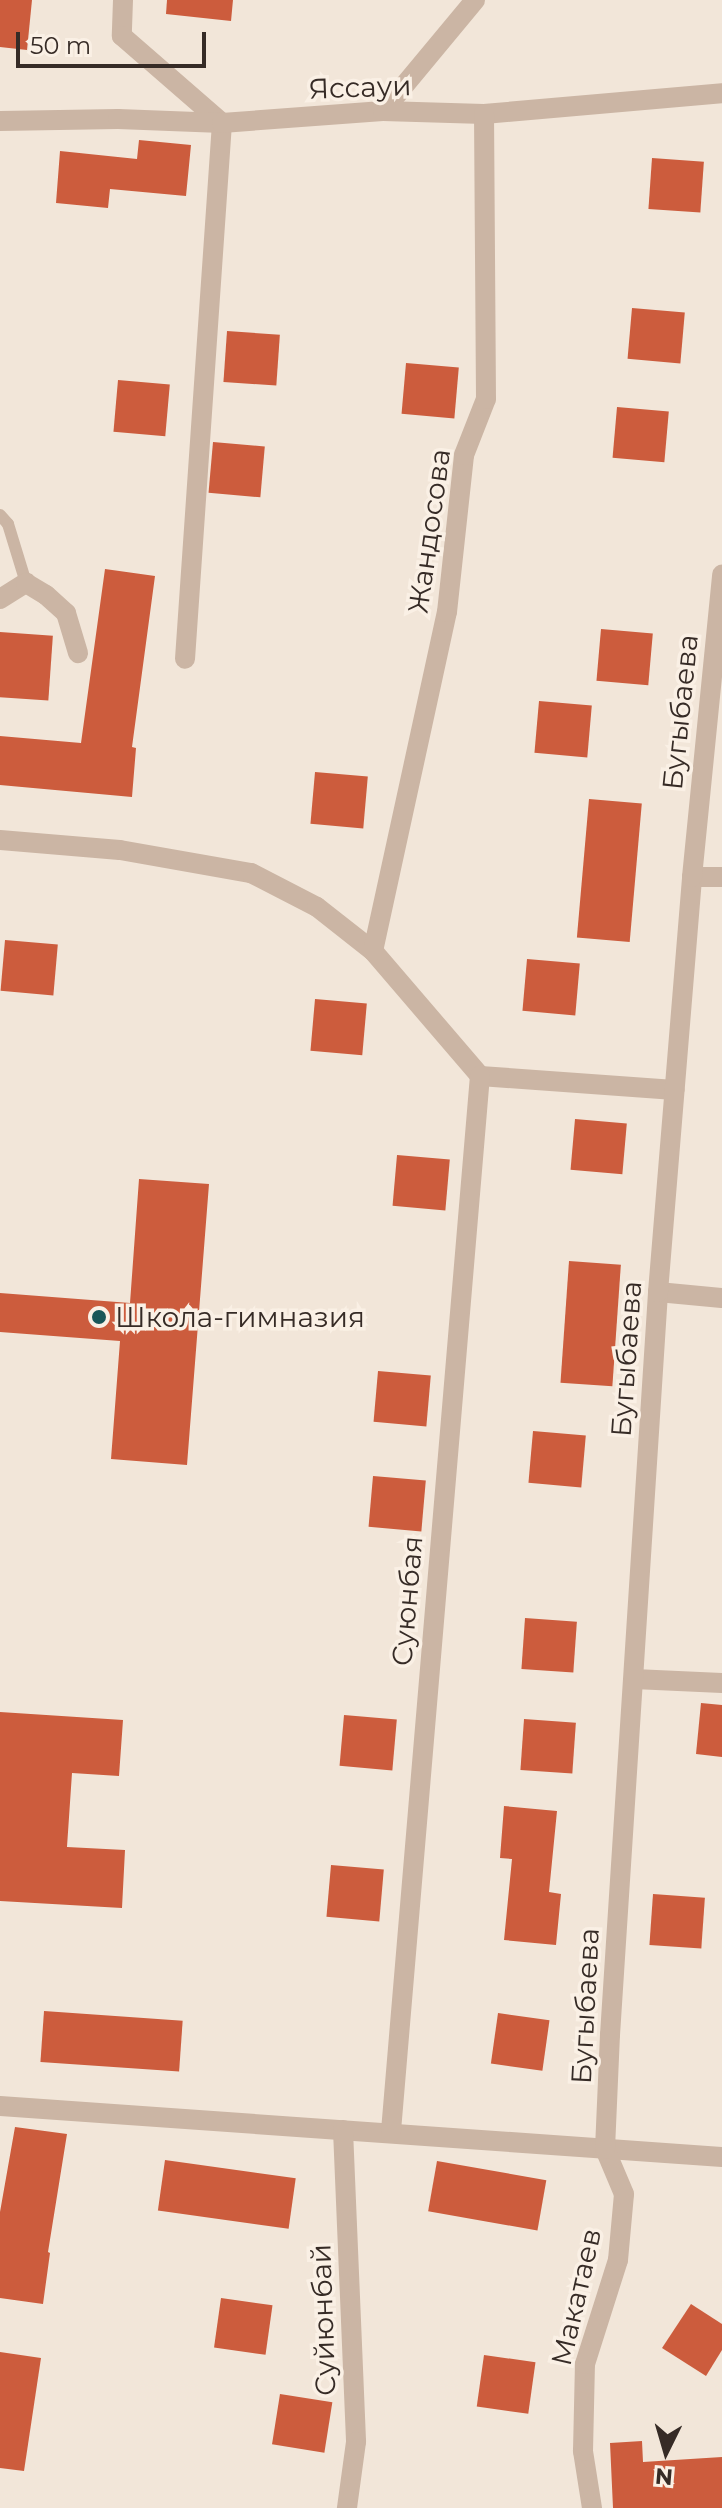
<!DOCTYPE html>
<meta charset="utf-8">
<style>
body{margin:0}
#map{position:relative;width:722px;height:2508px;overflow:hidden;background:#f2e6d9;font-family:Montserrat,sans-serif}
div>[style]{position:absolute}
.building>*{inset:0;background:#cc5c3d;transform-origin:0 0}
.lane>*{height:12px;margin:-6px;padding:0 6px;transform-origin:6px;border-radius:6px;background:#cbb5a4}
.street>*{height:20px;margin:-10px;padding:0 10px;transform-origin:10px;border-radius:10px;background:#cbb5a4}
.dots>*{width:22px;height:22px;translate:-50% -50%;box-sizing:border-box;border:4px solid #faf0e5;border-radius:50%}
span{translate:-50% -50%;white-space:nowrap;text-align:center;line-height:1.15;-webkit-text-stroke:7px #faf0e5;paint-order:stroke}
.street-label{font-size:28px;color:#362b26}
.poi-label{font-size:28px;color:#362b26}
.left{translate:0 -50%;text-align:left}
.north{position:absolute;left:626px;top:2412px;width:80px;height:80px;-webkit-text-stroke:6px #faf0e5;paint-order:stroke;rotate:185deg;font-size:22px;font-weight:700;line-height:32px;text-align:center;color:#362b26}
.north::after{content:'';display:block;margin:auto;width:28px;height:36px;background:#362b26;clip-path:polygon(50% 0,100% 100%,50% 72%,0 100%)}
.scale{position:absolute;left:16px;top:32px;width:190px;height:36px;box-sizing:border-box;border:4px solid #362b26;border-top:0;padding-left:10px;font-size:24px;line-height:28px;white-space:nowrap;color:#362b26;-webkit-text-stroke:6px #faf0e5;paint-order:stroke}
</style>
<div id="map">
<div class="building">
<i style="clip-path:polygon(0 0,32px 0,27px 50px,0 47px)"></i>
<i style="clip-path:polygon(167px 0,233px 0,231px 21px,166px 14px)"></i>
<i style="clip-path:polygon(139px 140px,191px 145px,186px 196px,110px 189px,108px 208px,56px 203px,60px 151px,137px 159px)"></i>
<i style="left:652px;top:158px;width:52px;height:51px;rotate:4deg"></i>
<i style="left:632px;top:308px;width:53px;height:51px;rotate:5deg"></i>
<i style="left:227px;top:331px;width:53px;height:51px;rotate:4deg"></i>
<i style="left:406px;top:363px;width:53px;height:51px;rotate:5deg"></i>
<i style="left:118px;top:380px;width:52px;height:52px;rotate:5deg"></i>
<i style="left:617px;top:407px;width:52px;height:51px;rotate:5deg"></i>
<i style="left:213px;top:442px;width:52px;height:51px;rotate:5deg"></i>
<i style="clip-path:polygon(105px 569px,155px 576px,132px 747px,136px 748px,132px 797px,0 785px,0 736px,81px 743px)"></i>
<i style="left:601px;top:629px;width:52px;height:52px;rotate:5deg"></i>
<i style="left:0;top:632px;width:53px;height:65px;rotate:4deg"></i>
<i style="left:539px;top:701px;width:53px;height:52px;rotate:5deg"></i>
<i style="left:315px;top:772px;width:53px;height:52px;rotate:5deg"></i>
<i style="left:589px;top:799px;width:53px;height:139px;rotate:5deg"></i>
<i style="left:5px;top:940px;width:53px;height:51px;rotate:5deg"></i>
<i style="left:527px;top:959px;width:53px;height:52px;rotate:5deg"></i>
<i style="left:315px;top:999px;width:52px;height:52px;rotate:5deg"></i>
<i style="left:575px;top:1119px;width:52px;height:51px;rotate:5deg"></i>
<i style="left:397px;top:1155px;width:53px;height:51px;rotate:5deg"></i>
<i style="clip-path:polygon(139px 1179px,209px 1184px,187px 1465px,111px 1459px,120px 1341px,0 1332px,0 1293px,130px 1303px)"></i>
<i style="left:569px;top:1261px;width:52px;height:122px;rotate:4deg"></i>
<i style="left:378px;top:1371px;width:53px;height:51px;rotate:5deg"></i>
<i style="left:533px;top:1431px;width:53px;height:52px;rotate:5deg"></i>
<i style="left:373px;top:1476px;width:53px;height:51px;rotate:5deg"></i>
<i style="left:525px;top:1618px;width:52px;height:51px;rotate:4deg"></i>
<i style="clip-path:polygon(701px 1703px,722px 1705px,722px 1757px,696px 1754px)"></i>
<i style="clip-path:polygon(0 1712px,123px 1720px,119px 1776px,72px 1773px,67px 1847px,125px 1850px,122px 1908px,0 1901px)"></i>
<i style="left:344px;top:1715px;width:53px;height:51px;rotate:5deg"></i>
<i style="left:524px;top:1719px;width:52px;height:51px;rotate:4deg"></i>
<i style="clip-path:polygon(504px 1806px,557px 1811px,549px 1892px,561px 1894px,556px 1945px,504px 1940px,512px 1859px,500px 1858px)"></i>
<i style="left:331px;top:1865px;width:53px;height:52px;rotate:5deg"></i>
<i style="left:653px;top:1894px;width:52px;height:51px;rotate:4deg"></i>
<i style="left:44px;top:2011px;width:139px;height:51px;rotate:4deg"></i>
<i style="left:498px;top:2013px;width:52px;height:51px;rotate:8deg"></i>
<i style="clip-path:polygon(15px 2127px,67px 2134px,48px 2252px,50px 2253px,43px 2304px,0 2298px,0 2212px)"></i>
<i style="left:165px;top:2160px;width:132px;height:51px;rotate:8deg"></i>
<i style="left:437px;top:2161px;width:111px;height:51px;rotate:10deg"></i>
<i style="left:221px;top:2298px;width:52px;height:50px;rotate:8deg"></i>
<i style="clip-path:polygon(691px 2304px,722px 2324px,722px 2350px,706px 2376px,662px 2348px)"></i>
<i style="clip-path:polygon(0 2352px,41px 2358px,24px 2471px,0 2468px)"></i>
<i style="left:484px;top:2355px;width:52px;height:52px;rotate:8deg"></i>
<i style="left:280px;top:2394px;width:53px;height:51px;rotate:9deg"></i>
<i style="clip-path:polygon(642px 2441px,643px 2462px,722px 2457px,722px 2508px,613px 2508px,610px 2443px)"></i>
</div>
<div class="lane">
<i style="left:0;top:515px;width:12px;rotate:48deg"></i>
<i style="left:8px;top:524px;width:62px;rotate:73deg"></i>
</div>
<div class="street">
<i style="left:123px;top:0;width:36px;rotate:92deg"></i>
<i style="left:122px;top:36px;width:133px;rotate:41deg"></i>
<i style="left:222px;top:123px;width:537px;rotate:93.95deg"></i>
<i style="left:383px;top:111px;width:144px;rotate:-50.3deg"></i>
<i style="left:0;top:121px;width:118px;rotate:-1deg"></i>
<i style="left:118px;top:119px;width:104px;rotate:2.2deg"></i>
<i style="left:222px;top:123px;width:161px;rotate:-4.3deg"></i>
<i style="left:383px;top:111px;width:101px;rotate:1.7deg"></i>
<i style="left:484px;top:114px;width:239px;rotate:-5deg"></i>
<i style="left:0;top:599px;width:31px;rotate:-32deg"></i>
<i style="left:26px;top:583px;width:23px;rotate:31deg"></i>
<i style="left:46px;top:595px;width:27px;rotate:42deg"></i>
<i style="left:66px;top:613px;width:42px;rotate:73.3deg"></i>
<i style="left:0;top:840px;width:120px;rotate:4.8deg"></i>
<i style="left:120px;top:850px;width:133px;rotate:10deg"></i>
<i style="left:251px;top:873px;width:74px;rotate:27.3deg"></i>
<i style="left:317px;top:907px;width:71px;rotate:38.2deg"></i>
<i style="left:373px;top:951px;width:165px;rotate:49.4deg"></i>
<i style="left:480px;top:1076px;width:195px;rotate:4.1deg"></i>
<i style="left:692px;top:877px;width:30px"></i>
<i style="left:373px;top:951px;width:347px;rotate:-77.7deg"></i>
<i style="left:447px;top:612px;width:158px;rotate:-83.8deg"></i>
<i style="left:464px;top:455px;width:60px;rotate:-68.6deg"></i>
<i style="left:486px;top:399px;width:285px;rotate:-90.4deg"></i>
<i style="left:658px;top:1292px;width:64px;rotate:5.4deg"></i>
<i style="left:634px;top:1679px;width:88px;rotate:2.6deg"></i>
<i style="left:0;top:2106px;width:724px;rotate:4.04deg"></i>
<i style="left:343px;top:2130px;width:312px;rotate:87.6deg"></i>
<i style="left:356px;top:2442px;width:67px;rotate:97.8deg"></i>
<i style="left:391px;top:2131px;width:1059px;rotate:-85.18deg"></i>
<i style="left:592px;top:2508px;width:58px;rotate:-99deg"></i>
<i style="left:583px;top:2451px;width:87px;rotate:-88.7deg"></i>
<i style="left:585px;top:2364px;width:109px;rotate:-72.4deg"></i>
<i style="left:618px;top:2260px;width:66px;rotate:-84.8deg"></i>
<i style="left:624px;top:2194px;width:49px;rotate:-112.9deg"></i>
<i style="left:605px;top:2149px;width:114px;rotate:-87.5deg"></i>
<i style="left:610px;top:2035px;width:745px;rotate:-86.3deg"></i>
<i style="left:658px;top:1292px;width:416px;rotate:-85.3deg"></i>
<i style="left:692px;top:877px;width:304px;rotate:-84.3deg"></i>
</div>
<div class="dots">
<i style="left:99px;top:1317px;background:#1a5759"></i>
</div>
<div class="street-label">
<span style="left:360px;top:87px;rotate:-2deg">Яссауи</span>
<span style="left:429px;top:531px;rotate:-82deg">Жандосова</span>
<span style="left:680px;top:712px;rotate:-84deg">Бугыбаева</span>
<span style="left:626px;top:1359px;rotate:-86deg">Бугыбаева</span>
<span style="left:407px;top:1601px;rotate:-85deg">Суюнбая</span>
<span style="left:585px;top:2006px;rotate:-87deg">Бугыбаева</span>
<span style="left:576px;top:2297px;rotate:-77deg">Макатаев</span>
<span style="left:323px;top:2320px;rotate:-92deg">Суйюнбай</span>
</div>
<div class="poi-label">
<span class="left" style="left:115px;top:1317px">Школа-гимназия</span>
</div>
<div class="north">N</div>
<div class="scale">50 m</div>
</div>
